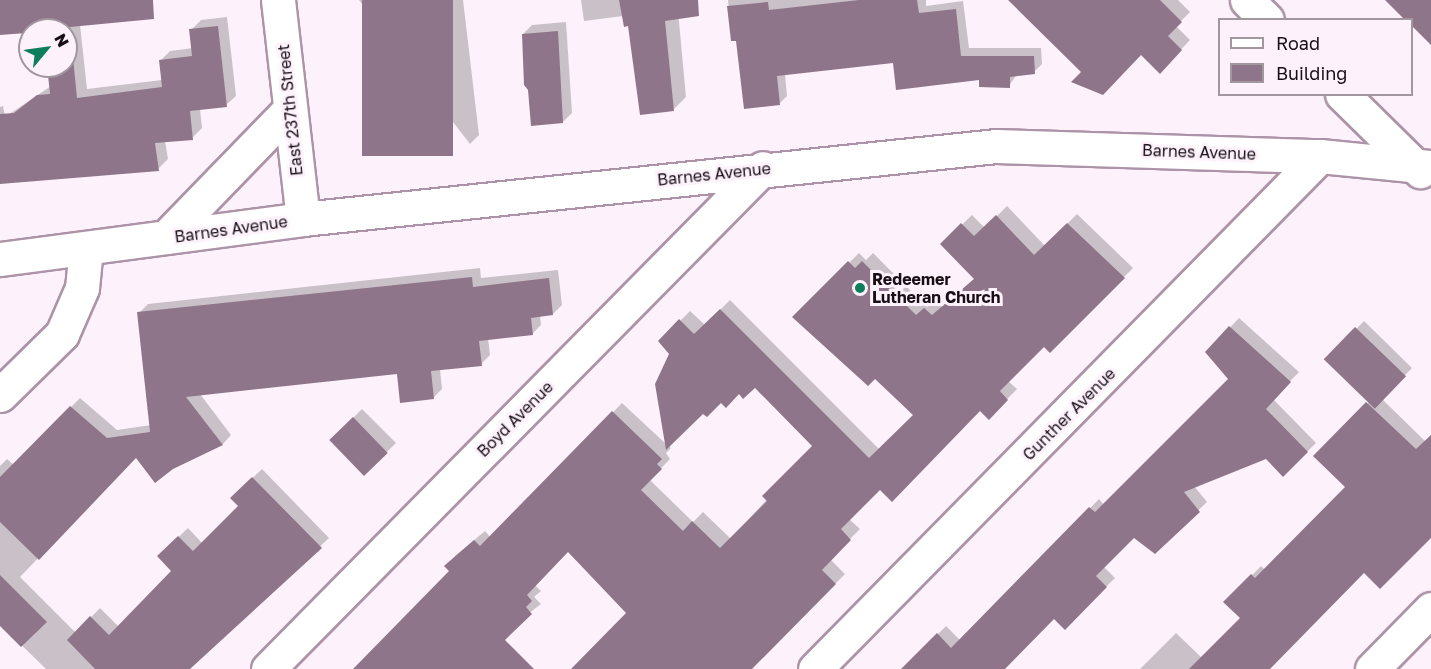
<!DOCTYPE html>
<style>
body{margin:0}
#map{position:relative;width:1431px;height:669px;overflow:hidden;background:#fdf2fb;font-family:"Golos Text",sans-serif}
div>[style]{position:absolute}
.shadow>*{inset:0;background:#0003;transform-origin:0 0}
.building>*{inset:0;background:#8e7589;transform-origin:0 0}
.roads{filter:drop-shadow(2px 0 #ad93a7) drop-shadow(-2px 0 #ad93a7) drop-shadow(0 2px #ad93a7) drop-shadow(0 -2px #ad93a7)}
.minor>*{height:33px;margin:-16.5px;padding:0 16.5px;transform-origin:16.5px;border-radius:16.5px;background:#fff}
.dots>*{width:16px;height:16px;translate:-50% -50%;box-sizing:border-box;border:3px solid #fdf2fb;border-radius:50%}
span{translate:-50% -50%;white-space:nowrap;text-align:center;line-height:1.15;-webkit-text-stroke:6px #fdf2fb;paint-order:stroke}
.street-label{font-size:16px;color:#180f16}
.poi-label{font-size:16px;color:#180f16;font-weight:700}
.left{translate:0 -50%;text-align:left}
.legend{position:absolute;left:1218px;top:18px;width:195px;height:78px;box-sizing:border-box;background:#fdf2fb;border:2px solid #a1979f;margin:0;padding:8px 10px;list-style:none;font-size:18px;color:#180f16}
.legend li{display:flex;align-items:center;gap:12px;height:30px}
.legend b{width:30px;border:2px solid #a1979f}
.north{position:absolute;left:18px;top:18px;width:60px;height:60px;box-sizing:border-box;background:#fdf2fb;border:2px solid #a1979f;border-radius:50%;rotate:61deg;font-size:16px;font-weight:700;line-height:24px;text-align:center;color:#180f16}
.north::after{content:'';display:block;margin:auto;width:21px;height:27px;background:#0c7e5b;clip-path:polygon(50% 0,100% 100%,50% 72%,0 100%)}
</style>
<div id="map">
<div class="shadow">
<i style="clip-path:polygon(0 0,119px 0,80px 25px,87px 89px,162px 80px,160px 61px,170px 51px,193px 48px,191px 30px,201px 20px,227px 17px,236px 96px,226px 105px,200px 109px,202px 128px,192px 138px,165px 141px,168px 159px,158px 169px,0 183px,0 107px,3px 106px,5px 117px,51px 86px,54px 66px,66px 66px,66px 30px,0 33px)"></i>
<i style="clip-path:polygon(359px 0,463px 0,479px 135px,470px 144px)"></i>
<i style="clip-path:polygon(581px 0,677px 0,686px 97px,674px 109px,623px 16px,584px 21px)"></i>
<i style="clip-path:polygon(728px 0,926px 0,926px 6px,963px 1px,969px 48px,1041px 48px,1042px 64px,1034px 72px,1017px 74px,1009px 86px,894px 62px,785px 74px,787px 96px,779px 104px,738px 39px,732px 40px)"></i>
<i style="clip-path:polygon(1010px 0,1178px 0,1190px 12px,1176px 26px,1190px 40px,1160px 72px,1141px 53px,1083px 72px)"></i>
<i style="clip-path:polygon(566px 22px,572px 113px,563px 122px,523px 34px,532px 25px)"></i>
<i style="clip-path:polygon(evenodd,1007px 206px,1045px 246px,1077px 214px,1133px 268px,1050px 351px,1044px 345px,1008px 381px,1017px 389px,989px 418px,980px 409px,880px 488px,849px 519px,860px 529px,830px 559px,845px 574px,751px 669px,573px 669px,629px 613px,568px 551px,535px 585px,541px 591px,534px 597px,541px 604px,455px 669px,359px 669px,452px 571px,455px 556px,485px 531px,491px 538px,622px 403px,666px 444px,671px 354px,660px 341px,690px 311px,705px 325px,730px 300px,880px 450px,915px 415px,875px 377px,794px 317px,859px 253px,866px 260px,873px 253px,927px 307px,935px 299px,942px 307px,975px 278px,942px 244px,972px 215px,985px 228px,1007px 206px,755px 385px,815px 446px,731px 539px,703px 512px,693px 522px,650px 480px,670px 459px,666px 453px,671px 448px,668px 445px,703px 411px,755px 385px)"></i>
<i style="clip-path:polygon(480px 268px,481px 278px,558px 270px,562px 305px,553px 314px,540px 315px,541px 325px,532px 334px,488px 338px,490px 355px,481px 364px,440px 369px,442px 389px,433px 398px,398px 373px,200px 394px,231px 435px,223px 444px,172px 468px,136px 456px,20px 577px,76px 633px,100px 608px,119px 627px,173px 571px,159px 556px,188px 528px,203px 544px,240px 506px,232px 498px,262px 469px,329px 538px,189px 669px,46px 669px,0 624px,0 466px,7px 459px,14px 465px,80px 398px,117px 430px,151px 425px,139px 313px,148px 304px)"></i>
<i style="clip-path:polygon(1239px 318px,1299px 372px,1273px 399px,1316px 443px,1283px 475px,1267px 457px,1194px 486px,1207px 502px,1155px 552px,1134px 536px,1104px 567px,1115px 578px,1065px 627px,1054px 617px,1003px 669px,903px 669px,946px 626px,960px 640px,1099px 499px,1104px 505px,1230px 379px,1207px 352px)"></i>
<i style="clip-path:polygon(1364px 321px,1412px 368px,1382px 399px,1426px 442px,1431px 437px,1431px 536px,1364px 571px,1268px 669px,1140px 669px,1176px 633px,1202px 658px,1242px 618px,1226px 602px,1261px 566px,1265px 570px,1347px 487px,1315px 456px,1369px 402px,1326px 360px)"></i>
<i style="left:362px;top:409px;width:48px;height:44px;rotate:45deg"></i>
</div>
<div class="building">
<i style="clip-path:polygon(0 0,153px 0,154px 19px,70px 27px,77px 98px,162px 87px,159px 60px,192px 56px,189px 29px,218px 26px,227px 107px,190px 111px,193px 140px,155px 143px,159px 171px,0 184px,0 114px,14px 113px,37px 95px,50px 94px,47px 66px,66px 66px,66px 30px,0 35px)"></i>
<i style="left:362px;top:0;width:91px;height:156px"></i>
<i style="clip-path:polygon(619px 0,698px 0,699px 16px,665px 21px,674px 111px,640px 115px,628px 26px,624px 27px)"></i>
<i style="clip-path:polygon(859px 0,917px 0,919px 13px,956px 9px,961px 56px,1034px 56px,1035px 74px,1010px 77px,1010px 88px,979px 87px,979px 80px,896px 90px,893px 63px,777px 76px,780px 105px,744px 109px,736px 41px,731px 41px,727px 6px,768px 2px,769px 10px)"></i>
<i style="clip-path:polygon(1008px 0,1160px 0,1182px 22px,1168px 36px,1182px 50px,1160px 74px,1141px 55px,1103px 95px,1071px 82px,1081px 72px)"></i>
<i style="clip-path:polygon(1385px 0,1431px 0,1431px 45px,1412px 26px,1412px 20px,1405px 20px)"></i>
<i style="clip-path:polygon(558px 31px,563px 123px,531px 126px,528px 90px,524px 85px,522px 34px)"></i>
<i style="clip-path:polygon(996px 215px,1034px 255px,1067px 223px,1125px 278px,1050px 353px,1044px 347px,1000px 391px,1008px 400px,989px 420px,980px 411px,892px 502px,880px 490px,841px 529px,851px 540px,822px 570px,836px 584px,752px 669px,571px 669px,626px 613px,568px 552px,527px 595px,532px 601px,526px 607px,532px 614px,505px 640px,534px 669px,353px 669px,449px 571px,444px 566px,474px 540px,480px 546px,612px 411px,662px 459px,657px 464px,662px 469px,641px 490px,683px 531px,692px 521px,720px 548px,767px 501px,762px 496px,812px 446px,755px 388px,743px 399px,739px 394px,726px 408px,721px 403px,707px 417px,703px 414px,666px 450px,655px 384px,669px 354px,658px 341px,679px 319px,694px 334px,720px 309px,869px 458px,913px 415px,875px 379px,868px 386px,792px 317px,848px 261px,855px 268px,862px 261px,916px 315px,924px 308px,932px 315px,974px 279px,940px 244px,961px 223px,974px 236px)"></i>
<i style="clip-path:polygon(472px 277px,473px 287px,549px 278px,553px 315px,531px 318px,533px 335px,479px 341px,482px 366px,431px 371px,434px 399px,400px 403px,397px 374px,186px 397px,223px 445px,173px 469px,155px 483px,136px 458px,39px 560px,0 522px,0 477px,70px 406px,107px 438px,150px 432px,137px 312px)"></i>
<i style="clip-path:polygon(1229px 326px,1291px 382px,1266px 409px,1308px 452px,1283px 477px,1266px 459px,1184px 492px,1200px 512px,1155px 554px,1134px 538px,1096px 576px,1107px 587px,1065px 630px,1054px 619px,1005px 669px,901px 669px,937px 633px,951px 648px,1089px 507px,1095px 512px,1228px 379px,1205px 352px)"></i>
<i style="left:1355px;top:327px;width:71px;height:45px;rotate:44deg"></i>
<i style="clip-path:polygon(1366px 402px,1416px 449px,1431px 435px,1431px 538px,1380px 589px,1364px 573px,1270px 669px,1189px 669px,1240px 618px,1223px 602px,1251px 574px,1255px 578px,1345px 487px,1313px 456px)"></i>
<i style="left:353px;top:417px;width:50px;height:33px;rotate:46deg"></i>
<i style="clip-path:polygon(252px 477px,322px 548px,190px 669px,95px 669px,67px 640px,90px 616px,109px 635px,171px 571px,157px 556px,178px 536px,193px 551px,238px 506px,230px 498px)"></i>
<i style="clip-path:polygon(0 575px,47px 622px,21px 647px,0 626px)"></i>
</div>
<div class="roads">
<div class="minor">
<i style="left:278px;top:0;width:220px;rotate:83.5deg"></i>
<i style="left:1247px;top:0;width:28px;rotate:45deg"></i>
<i style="left:1342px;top:94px;width:110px;rotate:44.6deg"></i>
<i style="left:166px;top:237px;width:177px;rotate:-45.9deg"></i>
<i style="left:0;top:259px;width:306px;rotate:-7.5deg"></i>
<i style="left:303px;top:219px;width:697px;rotate:-6.01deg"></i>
<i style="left:996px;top:146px;width:324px;rotate:1.8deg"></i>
<i style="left:1320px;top:156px;width:112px;rotate:5.7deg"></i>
<i style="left:0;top:395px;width:87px;rotate:-44.5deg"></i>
<i style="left:62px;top:334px;width:50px;rotate:-66.5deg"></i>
<i style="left:82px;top:288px;width:40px;rotate:-84.3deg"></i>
<i style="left:268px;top:669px;width:704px;rotate:-45.35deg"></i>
<i style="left:815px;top:669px;width:720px;rotate:-45.45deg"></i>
<i style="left:1372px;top:669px;width:84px;rotate:-45.5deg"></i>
</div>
</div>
<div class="dots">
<i style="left:860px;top:288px;background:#0c7e5b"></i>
</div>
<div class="street-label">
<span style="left:290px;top:110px;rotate:-96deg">East 237th Street</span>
<span style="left:1199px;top:152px;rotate:2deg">Barnes Avenue</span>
<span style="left:714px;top:174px;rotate:-6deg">Barnes Avenue</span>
<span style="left:231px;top:229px;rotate:-8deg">Barnes Avenue</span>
<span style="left:1069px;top:414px;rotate:-45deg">Gunther Avenue</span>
<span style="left:515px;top:419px;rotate:-45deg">Boyd Avenue</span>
</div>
<div class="poi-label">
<span class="left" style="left:872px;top:288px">Redeemer<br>Lutheran Church</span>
</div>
<ul class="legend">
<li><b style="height:8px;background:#fff"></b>Road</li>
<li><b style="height:16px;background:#8e7589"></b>Building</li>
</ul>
<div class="north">N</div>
</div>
